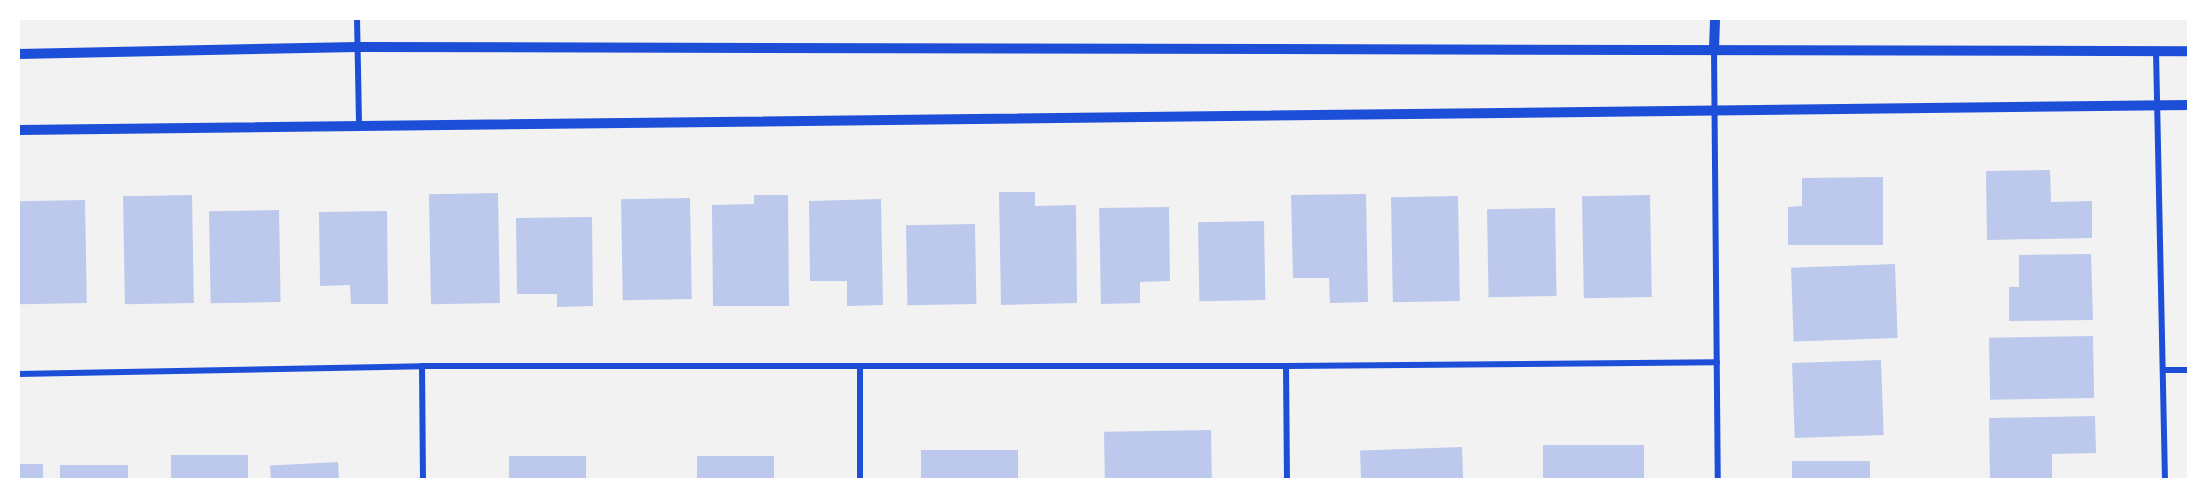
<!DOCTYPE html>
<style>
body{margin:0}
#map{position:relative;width:2207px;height:498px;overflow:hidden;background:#f2f2f2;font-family:"Roboto Condensed",sans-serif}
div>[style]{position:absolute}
.building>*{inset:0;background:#bdc9ec;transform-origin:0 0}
.minor>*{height:6px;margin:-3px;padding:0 3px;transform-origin:3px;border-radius:3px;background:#1d4ed8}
.tertiary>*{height:10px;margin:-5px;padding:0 5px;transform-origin:5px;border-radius:5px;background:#1d4ed8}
span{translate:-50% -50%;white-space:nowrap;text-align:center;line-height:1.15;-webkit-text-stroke:6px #fff;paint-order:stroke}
.frame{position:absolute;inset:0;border:20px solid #fff;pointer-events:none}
</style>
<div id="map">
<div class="building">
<i style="clip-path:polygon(2050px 170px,2051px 202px,2092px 201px,2092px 238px,1987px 240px,1986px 171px)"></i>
<i style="clip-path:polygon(1883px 177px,1883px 245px,1788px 245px,1788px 207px,1802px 206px,1802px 178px)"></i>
<i style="clip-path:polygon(999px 192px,1035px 192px,1035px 206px,1076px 205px,1077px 303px,1001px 305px)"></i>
<i style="left:498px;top:193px;width:110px;height:69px;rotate:89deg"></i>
<i style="clip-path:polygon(1366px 194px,1368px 302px,1330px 303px,1329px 278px,1293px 278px,1291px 195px)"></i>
<i style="left:192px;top:195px;width:108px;height:69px;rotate:89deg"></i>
<i style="clip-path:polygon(754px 195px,788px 195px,789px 306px,713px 306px,712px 205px,754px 204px)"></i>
<i style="left:1650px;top:195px;width:102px;height:68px;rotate:89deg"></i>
<i style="left:1458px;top:196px;width:105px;height:67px;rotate:89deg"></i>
<i style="left:690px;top:198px;width:101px;height:69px;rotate:89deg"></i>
<i style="clip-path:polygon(881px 199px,883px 305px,847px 306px,847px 281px,810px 281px,809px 201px)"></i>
<i style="left:85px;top:200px;width:103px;height:67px;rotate:89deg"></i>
<i style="clip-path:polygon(1169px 207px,1170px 281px,1140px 282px,1140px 303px,1101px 304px,1099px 208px)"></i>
<i style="left:1555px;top:208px;width:88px;height:68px;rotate:89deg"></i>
<i style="left:279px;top:210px;width:92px;height:70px;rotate:89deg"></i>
<i style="clip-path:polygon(387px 211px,388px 304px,351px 304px,350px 285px,320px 286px,319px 212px)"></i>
<i style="clip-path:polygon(592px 217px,593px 306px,557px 307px,557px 294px,517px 294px,516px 218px)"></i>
<i style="left:1264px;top:221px;width:79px;height:66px;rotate:89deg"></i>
<i style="left:975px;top:224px;width:80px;height:69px;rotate:89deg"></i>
<i style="clip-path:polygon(2091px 254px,2093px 320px,2009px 321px,2009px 287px,2019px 287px,2019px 255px)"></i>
<i style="left:1895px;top:264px;width:74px;height:104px;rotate:88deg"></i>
<i style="left:2093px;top:336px;width:62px;height:104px;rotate:89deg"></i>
<i style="left:1881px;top:360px;width:75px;height:89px;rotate:88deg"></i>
<i style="clip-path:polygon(2095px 416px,2096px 453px,2052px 454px,2052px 480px,1990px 480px,1989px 418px)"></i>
<i style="left:1211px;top:430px;width:50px;height:107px;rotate:89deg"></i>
<i style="left:1644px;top:445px;width:35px;height:101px;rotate:90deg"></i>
<i style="left:1462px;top:447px;width:33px;height:102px;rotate:88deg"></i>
<i style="left:1018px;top:450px;width:30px;height:97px;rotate:90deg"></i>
<i style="left:248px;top:455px;width:25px;height:77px;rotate:90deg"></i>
<i style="left:586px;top:456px;width:24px;height:77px;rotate:90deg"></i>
<i style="left:774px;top:456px;width:24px;height:77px;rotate:90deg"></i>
<i style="left:1870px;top:461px;width:19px;height:78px;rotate:90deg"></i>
<i style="left:338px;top:462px;width:18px;height:68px;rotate:87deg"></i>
<i style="left:18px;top:464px;width:25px;height:16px"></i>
<i style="left:128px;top:465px;width:15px;height:68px;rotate:90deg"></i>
</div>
<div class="minor">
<i style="left:357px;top:18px;width:108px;rotate:88.9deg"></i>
<i style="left:1714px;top:49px;width:431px;rotate:89.5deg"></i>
<i style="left:2156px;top:51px;width:429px;rotate:88.8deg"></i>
<i style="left:422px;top:366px;width:114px;rotate:89.5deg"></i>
<i style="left:860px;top:366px;width:114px;rotate:90deg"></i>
<i style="left:1286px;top:366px;width:114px;rotate:89.5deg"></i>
<i style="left:2163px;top:370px;width:26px"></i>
<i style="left:18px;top:374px;width:404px;rotate:-1.1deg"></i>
<i style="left:422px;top:366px;width:864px"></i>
<i style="left:1286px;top:366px;width:431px;rotate:-0.5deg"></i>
</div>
<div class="tertiary">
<i style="left:1714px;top:49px;width:31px;rotate:-88deg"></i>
<i style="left:18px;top:54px;width:339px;rotate:-1.2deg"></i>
<i style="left:357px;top:47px;width:1832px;rotate:0.13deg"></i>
<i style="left:18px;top:130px;width:2171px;rotate:-0.66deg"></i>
</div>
<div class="frame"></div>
</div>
